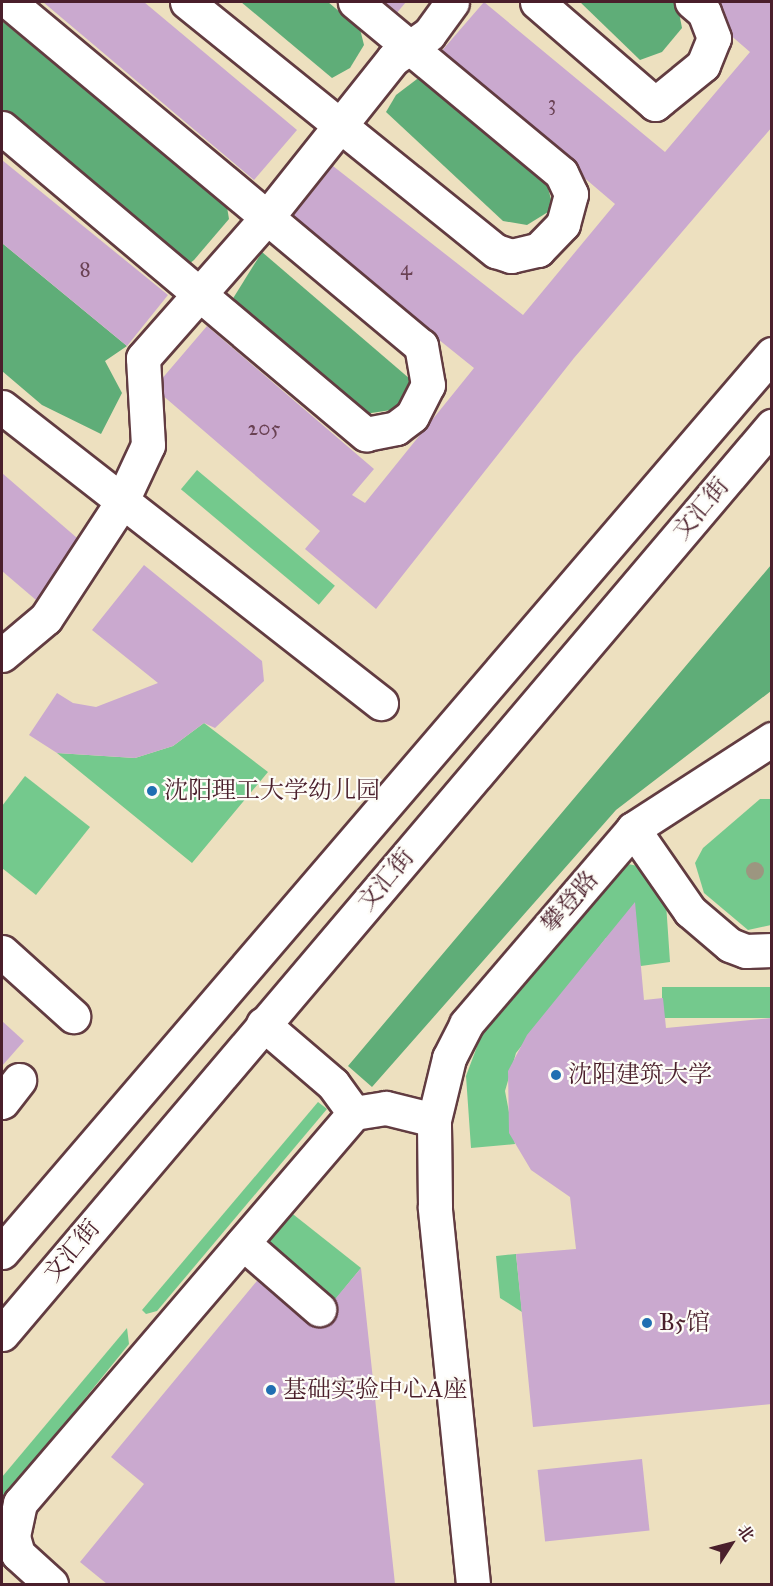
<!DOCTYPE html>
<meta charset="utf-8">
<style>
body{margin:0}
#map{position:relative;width:773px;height:1586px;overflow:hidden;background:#ede0bf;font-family:"IM FELL Great Primer","Noto Serif SC",serif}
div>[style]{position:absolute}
.green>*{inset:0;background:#74c98d;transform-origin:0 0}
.forest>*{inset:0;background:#5fad78}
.building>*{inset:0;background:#caa9cf;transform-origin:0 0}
.roads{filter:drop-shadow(2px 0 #623c41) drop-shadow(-2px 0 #623c41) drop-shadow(0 2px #623c41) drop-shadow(0 -2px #623c41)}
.minor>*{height:33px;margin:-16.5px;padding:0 16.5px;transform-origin:16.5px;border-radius:16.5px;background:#fff}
.trees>*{width:18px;height:18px;margin:-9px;border-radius:50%;background:#9c9680}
.dots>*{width:16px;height:16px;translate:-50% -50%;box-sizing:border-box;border:3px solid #fdfcf7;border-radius:50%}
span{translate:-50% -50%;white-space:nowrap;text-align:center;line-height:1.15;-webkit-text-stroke:4.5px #fdfcf7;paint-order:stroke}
.number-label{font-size:21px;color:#6a4254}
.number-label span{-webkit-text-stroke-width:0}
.street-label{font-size:24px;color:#4a1f2b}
.poi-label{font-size:24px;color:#4a1f2b}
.left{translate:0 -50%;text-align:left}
.frame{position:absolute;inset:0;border:3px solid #4a1f2b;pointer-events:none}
.north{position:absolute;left:701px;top:1514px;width:60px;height:60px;-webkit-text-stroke:4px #fdfcf7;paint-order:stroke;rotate:54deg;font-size:16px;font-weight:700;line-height:24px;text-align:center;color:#4a1f2b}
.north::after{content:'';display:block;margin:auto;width:21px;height:27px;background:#4a1f2b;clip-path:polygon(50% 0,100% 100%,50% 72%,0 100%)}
</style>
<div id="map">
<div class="green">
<i style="left:197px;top:470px;width:180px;height:25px;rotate:40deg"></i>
<i style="clip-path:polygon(204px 723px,268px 772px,192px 863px,57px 753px,135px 758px,173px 746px)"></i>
<i style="clip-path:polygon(25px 776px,90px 827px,36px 895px,2px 868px,2px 806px)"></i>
<i style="clip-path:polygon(760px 799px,771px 799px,771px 925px,748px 930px,704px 893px,695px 863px,703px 848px)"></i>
<i style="clip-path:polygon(623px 863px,638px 866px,666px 903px,670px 962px,641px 966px,606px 938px,516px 1053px,505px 1091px,515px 1144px,471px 1148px,466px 1076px,481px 1036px)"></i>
<i style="left:771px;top:987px;width:31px;height:109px;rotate:90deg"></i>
<i style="clip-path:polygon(318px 1102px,327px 1109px,157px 1311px,146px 1314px,142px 1310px)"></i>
<i style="clip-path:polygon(289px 1211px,361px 1268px,330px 1306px,266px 1250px,265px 1235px)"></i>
<i style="clip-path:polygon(516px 1254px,522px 1312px,500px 1298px,496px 1256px)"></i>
<i style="clip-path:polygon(127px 1328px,129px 1344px,2px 1501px,2px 1477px)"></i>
</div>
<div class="forest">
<i style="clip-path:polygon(241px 2px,328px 2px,360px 29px,364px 45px,350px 68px,332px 78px)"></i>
<i style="clip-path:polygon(580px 2px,677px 2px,682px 28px,662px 52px,640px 60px)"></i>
<i style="clip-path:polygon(2px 21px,227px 207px,229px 219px,194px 260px,184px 268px,2px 118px)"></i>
<i style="clip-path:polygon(421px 76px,544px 173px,552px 203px,548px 212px,527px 225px,503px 221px,386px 112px,396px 95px)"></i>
<i style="clip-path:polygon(2px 243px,127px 346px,105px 361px,122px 393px,101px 434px,42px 405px,2px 371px)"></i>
<i style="clip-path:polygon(262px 252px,410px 379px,410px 394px,391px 410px,365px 414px,232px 300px)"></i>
<i style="clip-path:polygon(771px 565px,771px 691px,616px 810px,372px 1087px,348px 1066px)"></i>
</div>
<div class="building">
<i style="clip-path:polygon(43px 2px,144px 2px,297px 130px,254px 180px)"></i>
<i style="clip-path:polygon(378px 2px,406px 2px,395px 15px)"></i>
<i style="clip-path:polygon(484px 2px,665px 152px,750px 52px,692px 2px,772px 2px,772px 127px,574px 358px,376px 609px,305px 549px,320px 531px,154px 388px,207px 326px,374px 469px,352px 495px,365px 503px,474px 368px,290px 220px,333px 166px,523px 315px,615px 204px,439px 54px)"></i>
<i style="clip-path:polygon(2px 160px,168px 295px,127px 346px,2px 243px)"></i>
<i style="clip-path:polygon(2px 473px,84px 544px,36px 600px,2px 571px)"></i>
<i style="clip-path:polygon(144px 565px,262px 661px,264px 681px,215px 728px,204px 723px,173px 746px,135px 758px,57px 753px,29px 735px,57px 693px,73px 703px,96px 707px,158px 683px,92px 630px)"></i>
<i style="clip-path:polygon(635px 902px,644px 1000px,663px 998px,666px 1028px,772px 1018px,772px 1404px,533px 1427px,516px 1254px,576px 1249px,570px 1197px,531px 1170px,509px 1133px,508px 1071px,527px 1035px)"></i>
<i style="clip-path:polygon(2px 1021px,24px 1041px,2px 1066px)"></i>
<i style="clip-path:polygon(361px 1268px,395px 1584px,107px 1584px,80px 1562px,144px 1484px,111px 1457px,261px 1276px,316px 1322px)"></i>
<i style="left:642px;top:1459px;width:72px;height:105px;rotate:84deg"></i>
</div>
<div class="roads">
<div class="minor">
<i style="left:187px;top:2px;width:397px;rotate:38.9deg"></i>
<i style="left:496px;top:251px;width:16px;rotate:18deg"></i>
<i style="left:511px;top:256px;width:28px;rotate:-13deg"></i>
<i style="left:538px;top:250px;width:36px;rotate:-46deg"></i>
<i style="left:563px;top:224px;width:31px;rotate:-75deg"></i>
<i style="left:571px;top:194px;width:23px;rotate:-115deg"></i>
<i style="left:561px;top:173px;width:268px;rotate:-140.3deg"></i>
<i style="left:537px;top:2px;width:156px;rotate:40.8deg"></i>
<i style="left:655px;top:104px;width:62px;rotate:-39.1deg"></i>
<i style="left:703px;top:65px;width:29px;rotate:-68deg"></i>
<i style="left:714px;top:38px;width:28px;rotate:-111deg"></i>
<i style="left:704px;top:12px;width:16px;rotate:-140deg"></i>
<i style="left:2px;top:128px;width:476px;rotate:40.1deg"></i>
<i style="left:366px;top:434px;width:31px;rotate:-11deg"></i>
<i style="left:396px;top:428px;width:20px;rotate:-37deg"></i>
<i style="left:412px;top:416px;width:35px;rotate:-63deg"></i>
<i style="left:428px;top:385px;width:40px;rotate:-100deg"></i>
<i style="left:421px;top:346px;width:537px;rotate:-140.14deg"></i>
<i style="left:2px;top:407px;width:481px;rotate:38deg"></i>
<i style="left:2px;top:655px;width:57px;rotate:-40.1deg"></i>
<i style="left:46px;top:618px;width:135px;rotate:-56.8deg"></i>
<i style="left:120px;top:505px;width:66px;rotate:-65deg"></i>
<i style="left:148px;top:445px;width:87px;rotate:-93.3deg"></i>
<i style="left:143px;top:358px;width:189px;rotate:-48.6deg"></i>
<i style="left:268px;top:216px;width:201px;rotate:-51.5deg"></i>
<i style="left:393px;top:59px;width:44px;rotate:-34.8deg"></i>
<i style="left:429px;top:34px;width:39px;rotate:-54deg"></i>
<i style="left:633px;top:829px;width:100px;rotate:55.2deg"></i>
<i style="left:690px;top:911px;width:52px;rotate:40.4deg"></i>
<i style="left:730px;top:945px;width:17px;rotate:21deg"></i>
<i style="left:746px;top:951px;width:26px;rotate:-2deg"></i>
<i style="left:2px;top:952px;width:96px;rotate:42deg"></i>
<i style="left:263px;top:1024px;width:92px;rotate:40.6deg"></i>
<i style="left:333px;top:1084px;width:36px;rotate:54deg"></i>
<i style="left:2px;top:1102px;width:28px;rotate:-52deg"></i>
<i style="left:243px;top:1243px;width:101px;rotate:41deg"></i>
<i style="left:2px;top:1252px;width:1183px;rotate:-49.39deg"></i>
<i style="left:2px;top:1334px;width:1191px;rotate:-49.7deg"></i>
<i style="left:51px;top:1584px;width:45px;rotate:-137.7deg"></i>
<i style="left:18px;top:1554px;width:19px;rotate:-106deg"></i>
<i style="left:13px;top:1536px;width:34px;rotate:-78deg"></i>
<i style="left:20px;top:1503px;width:513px;rotate:-49.42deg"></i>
<i style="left:354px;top:1113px;width:32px;rotate:-9deg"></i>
<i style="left:386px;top:1108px;width:49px;rotate:14deg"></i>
<i style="left:473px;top:1584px;width:379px;rotate:-95.8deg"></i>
<i style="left:435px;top:1207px;width:87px;rotate:-90.7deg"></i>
<i style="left:434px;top:1120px;width:64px;rotate:-76.4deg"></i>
<i style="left:449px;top:1058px;width:38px;rotate:-63deg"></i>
<i style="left:466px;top:1024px;width:257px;rotate:-49.4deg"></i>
<i style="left:633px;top:829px;width:166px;rotate:-32.9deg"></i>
</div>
</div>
<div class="trees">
<i style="left:755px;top:871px"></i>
</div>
<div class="dots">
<i style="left:152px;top:791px;background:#1f6fb2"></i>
<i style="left:556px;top:1075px;background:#1f6fb2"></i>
<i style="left:647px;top:1323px;background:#1f6fb2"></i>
<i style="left:271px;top:1390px;background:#1f6fb2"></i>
</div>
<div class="number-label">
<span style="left:552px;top:103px">3</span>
<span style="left:406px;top:268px">4</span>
<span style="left:85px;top:269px">8</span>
<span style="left:264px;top:428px">205</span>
</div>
<div class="street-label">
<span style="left:701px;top:509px;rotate:-50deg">文汇街</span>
<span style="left:386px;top:880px;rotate:-50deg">文汇街</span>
<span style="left:570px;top:902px;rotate:-49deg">攀登路</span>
<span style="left:72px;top:1251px;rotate:-50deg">文汇街</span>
</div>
<div class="poi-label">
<span class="left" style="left:164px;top:791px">沈阳理工大学幼儿园</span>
<span class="left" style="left:568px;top:1075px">沈阳建筑大学</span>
<span class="left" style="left:659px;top:1323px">B5馆</span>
<span class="left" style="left:283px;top:1390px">基础实验中心A座</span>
</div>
<div class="frame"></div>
<div class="north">北</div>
</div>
